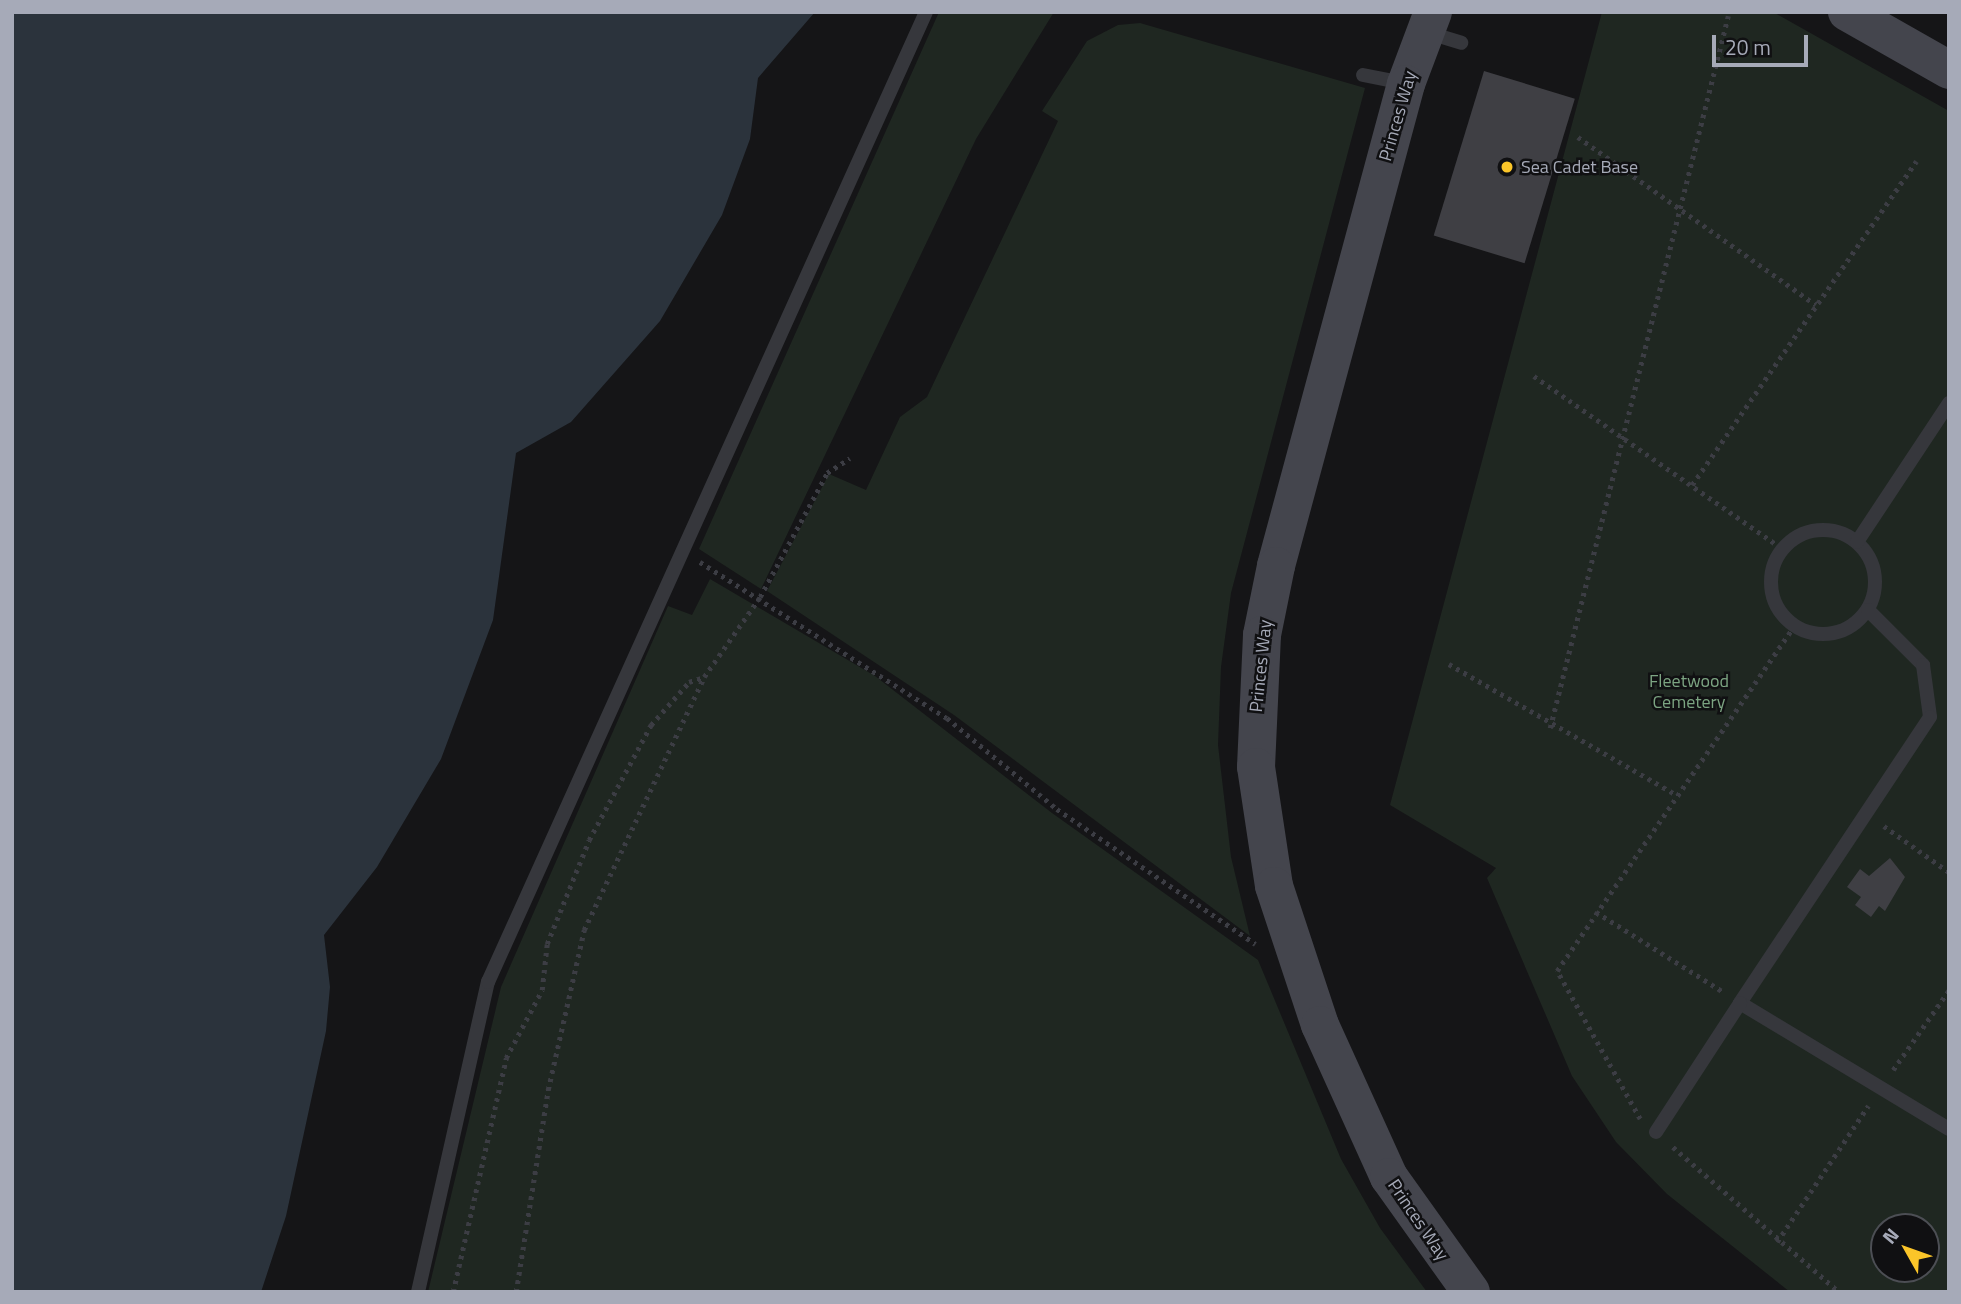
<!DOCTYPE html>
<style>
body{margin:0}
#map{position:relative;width:1961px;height:1304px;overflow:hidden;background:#151517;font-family:"Titillium Web",sans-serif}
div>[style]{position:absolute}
.green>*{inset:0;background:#1f2721}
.water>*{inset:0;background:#2b333c}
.building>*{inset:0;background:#3f3f44;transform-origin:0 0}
.path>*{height:4.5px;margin-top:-2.25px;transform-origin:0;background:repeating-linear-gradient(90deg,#3c3d44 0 3.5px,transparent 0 8.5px)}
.lane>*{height:14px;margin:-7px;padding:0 7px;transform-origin:7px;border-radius:7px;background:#36373c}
.lane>.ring{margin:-7px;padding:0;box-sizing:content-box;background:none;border:14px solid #36373c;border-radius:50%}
.secondary>*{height:38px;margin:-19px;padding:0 19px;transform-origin:19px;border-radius:19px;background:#44454d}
.dots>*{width:19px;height:19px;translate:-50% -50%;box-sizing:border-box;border:4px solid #101012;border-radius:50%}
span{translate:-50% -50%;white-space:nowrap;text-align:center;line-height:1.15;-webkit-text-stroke:5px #101012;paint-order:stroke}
.street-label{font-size:18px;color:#a6aab8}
.poi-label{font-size:18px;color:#a6aab8}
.left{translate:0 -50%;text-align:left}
.park-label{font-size:18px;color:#7ca482}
.frame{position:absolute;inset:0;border:14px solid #a6aab8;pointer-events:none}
.north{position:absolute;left:1870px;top:1213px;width:70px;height:70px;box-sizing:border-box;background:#101012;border:2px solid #4c4e54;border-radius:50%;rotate:310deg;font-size:19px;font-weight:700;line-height:28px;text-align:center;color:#a6aab8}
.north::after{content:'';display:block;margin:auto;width:24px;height:32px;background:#fbc529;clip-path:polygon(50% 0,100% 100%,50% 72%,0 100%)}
.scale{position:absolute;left:1712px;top:35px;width:96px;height:32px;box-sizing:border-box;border:4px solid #a6aab8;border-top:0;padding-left:9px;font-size:21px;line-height:24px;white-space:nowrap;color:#a6aab8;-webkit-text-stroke:5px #101012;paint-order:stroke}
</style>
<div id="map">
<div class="green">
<i style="clip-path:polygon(939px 12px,1054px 12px,976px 139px,761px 589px,699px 549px)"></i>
<i style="clip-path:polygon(evenodd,1602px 12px,1773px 12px,1949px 111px,1949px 1292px,1790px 1292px,1667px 1194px,1616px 1142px,1572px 1076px,1487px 878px,1496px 868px,1390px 805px,1602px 12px,1884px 1227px,1926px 1227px,1926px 1269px,1884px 1269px,1884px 1227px)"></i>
<i style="clip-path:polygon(1140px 23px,1365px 88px,1231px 593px,1221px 667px,1218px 745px,1231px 857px,1250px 936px,954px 715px,767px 591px,829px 474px,866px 490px,900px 417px,927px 397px,1058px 121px,1042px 111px,1087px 41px,1118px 25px)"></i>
<i style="clip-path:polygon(710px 579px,875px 676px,1052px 813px,1258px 960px,1341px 1159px,1380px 1228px,1427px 1292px,428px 1292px,501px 987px,668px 606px,692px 615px)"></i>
</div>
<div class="water">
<i style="clip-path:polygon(12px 12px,815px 12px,758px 78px,750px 139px,722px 215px,660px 321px,571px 422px,516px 453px,493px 620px,441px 759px,377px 867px,324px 935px,330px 987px,326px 1031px,286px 1216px,261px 1292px,12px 1292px)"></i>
</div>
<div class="building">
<i style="left:1484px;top:71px;width:95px;height:172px;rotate:17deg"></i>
<i style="clip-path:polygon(1890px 858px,1905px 877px,1885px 911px,1879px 906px,1871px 917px,1855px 905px,1861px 897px,1847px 887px,1860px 869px,1869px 876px)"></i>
</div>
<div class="path">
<i style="left:1578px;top:137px;width:291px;rotate:35.2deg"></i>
<i style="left:1534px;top:376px;width:303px;rotate:34.8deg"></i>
<i style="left:1692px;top:485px;width:394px;rotate:-55.3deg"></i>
<i style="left:700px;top:562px;width:292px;rotate:32.3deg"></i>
<i style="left:947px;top:718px;width:143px;rotate:39.6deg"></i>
<i style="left:1057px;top:809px;width:240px;rotate:34.2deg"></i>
<i style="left:1449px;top:664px;width:261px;rotate:29.9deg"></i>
<i style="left:1550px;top:728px;width:734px;rotate:-75.96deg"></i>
<i style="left:1884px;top:826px;width:80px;rotate:35.3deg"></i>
<i style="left:1596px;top:912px;width:149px;rotate:32.1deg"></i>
<i style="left:1893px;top:1070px;width:98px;rotate:-55deg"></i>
<i style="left:1640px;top:1119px;width:170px;rotate:-119.3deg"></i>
<i style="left:1557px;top:971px;width:419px;rotate:-55.5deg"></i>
<i style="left:1673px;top:1147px;width:220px;rotate:41.1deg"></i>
<i style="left:1777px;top:1242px;width:164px;rotate:-56.2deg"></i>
<i style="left:453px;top:1292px;width:240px;rotate:-77.2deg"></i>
<i style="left:506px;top:1058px;width:77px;rotate:-62.1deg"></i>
<i style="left:542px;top:990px;width:46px;rotate:-83.8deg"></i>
<i style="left:547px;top:944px;width:112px;rotate:-68deg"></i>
<i style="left:589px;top:840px;width:131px;rotate:-61.7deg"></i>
<i style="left:651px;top:725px;width:57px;rotate:-48.5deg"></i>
<i style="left:689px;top:682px;width:16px;rotate:-18deg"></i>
<i style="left:516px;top:1292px;width:205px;rotate:-81deg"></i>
<i style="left:548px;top:1090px;width:164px;rotate:-77.3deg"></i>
<i style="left:584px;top:930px;width:280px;rotate:-64.6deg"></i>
<i style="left:704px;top:677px;width:98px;rotate:-55deg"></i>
<i style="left:760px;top:597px;width:141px;rotate:-61.6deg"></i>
<i style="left:827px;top:473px;width:27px;rotate:-33deg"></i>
</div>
<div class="lane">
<i style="left:1426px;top:32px;width:37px;rotate:17deg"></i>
<i style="left:1363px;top:75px;width:42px;rotate:11deg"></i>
<i class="ring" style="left:1771px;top:530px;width:90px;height:90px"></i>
<i style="left:1857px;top:542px;width:167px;rotate:-56.5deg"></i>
<i style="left:1868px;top:610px;width:78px;rotate:45deg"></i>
<i style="left:1923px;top:665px;width:52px;rotate:82.3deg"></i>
<i style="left:1930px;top:717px;width:343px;rotate:123.6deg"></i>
<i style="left:1740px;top:1003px;width:244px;rotate:31.1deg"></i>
<i style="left:1656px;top:1132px;width:154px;rotate:-56.9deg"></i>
<i style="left:418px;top:1292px;width:318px;rotate:-77.3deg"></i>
<i style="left:488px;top:982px;width:1064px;rotate:-65.7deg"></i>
</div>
<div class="secondary">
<i style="left:1433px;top:12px;width:77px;rotate:110.6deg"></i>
<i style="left:1406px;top:84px;width:499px;rotate:105.1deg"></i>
<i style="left:1276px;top:566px;width:70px;rotate:101.5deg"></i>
<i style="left:1262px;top:635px;width:132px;rotate:92.6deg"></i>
<i style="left:1256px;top:767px;width:120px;rotate:81.4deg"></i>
<i style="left:1274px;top:886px;width:146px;rotate:71.7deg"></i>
<i style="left:1320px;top:1025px;width:167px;rotate:65.6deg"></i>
<i style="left:1389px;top:1177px;width:141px;rotate:54.5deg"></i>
<i style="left:1847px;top:12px;width:117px;rotate:29.6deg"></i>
</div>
<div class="dots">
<i style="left:1507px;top:167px;background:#fbc529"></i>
</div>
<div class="street-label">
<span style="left:1398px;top:116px;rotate:-74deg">Princes Way</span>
<span style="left:1261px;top:666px;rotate:-84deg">Princes Way</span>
<span style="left:1418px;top:1220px;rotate:56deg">Princes Way</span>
</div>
<div class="poi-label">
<span class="left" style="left:1521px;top:167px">Sea Cadet Base</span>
</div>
<div class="park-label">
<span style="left:1689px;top:692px">Fleetwood<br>Cemetery</span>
</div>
<div class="frame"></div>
<div class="north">N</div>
<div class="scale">20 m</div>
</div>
